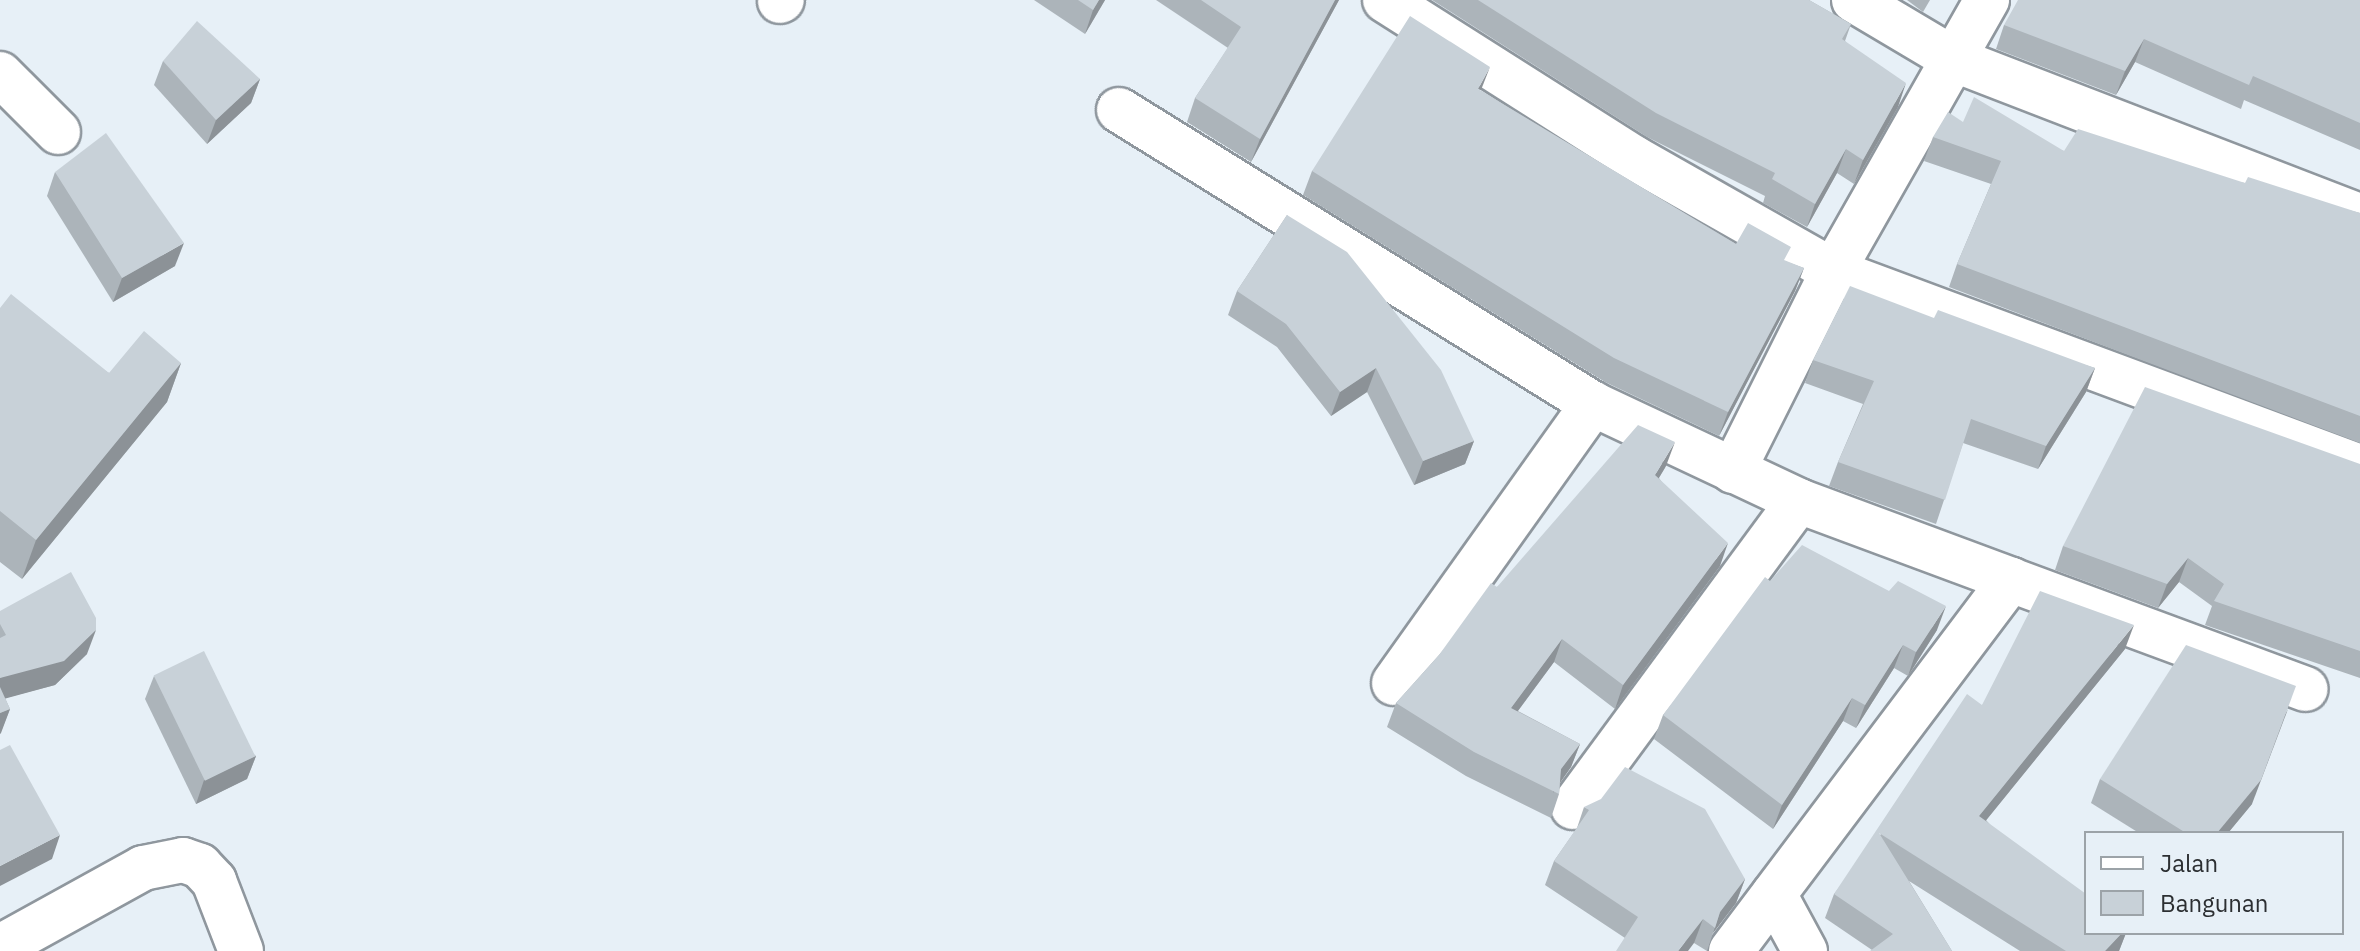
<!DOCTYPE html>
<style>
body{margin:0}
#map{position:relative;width:2360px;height:951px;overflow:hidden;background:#e7f0f7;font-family:"IBM Plex Sans",sans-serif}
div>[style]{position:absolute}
.roads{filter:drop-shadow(2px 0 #8f979e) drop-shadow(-2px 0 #8f979e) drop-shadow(0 2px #8f979e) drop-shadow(0 -2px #8f979e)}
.street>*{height:44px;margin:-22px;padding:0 22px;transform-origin:22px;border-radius:22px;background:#fff}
.wall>*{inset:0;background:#acb4ba}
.shaded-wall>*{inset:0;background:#8c9297}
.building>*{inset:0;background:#c8d1d8;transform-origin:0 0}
span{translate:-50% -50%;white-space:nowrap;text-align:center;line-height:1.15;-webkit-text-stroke:8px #e7f0f7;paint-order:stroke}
.legend{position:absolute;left:2084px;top:831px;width:260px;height:104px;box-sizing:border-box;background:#e7f0f7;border:2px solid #9ca3a8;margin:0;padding:10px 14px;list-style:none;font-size:24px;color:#2c2f32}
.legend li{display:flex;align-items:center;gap:16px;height:40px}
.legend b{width:40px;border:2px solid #9ca3a8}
</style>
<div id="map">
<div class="roads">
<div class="street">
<i style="left:1385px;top:0;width:295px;rotate:32.4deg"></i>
<i style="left:1634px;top:158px;width:229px;rotate:29.6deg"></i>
<i style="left:1833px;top:271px;width:312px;rotate:-60.4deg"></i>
<i style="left:1854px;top:0;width:117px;rotate:30.7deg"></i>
<i style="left:1955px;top:60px;width:434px;rotate:21.1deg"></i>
<i style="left:780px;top:1px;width:2px;rotate:-27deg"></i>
<i style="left:0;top:74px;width:82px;rotate:45deg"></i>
<i style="left:1119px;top:110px;width:558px;rotate:31.81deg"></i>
<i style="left:1593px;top:404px;width:228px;rotate:25.2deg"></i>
<i style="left:1799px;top:501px;width:226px;rotate:20.4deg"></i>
<i style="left:1733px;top:471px;width:224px;rotate:-63.4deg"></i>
<i style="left:1833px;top:271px;width:562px;rotate:20.4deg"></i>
<i style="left:1394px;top:683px;width:343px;rotate:-54.5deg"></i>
<i style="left:1573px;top:807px;width:380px;rotate:-53.6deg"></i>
<i style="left:1774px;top:894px;width:65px;rotate:61.5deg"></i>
<i style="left:0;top:947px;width:163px;rotate:-28.9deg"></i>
<i style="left:143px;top:868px;width:41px;rotate:-11.3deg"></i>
<i style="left:183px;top:860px;width:18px;rotate:19deg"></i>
<i style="left:200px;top:866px;width:21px;rotate:47deg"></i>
<i style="left:214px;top:881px;width:75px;rotate:68.9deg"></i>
<i style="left:1731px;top:951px;width:465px;rotate:-53deg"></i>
<i style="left:2011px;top:580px;width:314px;rotate:20.3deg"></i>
</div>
</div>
<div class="wall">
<i style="clip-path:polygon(1034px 0,1105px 0,1085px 34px)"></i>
<i style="clip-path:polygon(1156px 0,1339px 0,1251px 162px,1187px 122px,1195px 98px,1228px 48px)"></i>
<i style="clip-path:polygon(1432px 0,1809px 0,1851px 24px,1845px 41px,1898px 107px,1854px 184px,1837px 173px,1807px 227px,1763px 203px,1765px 196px,1647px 137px)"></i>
<i style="clip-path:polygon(1907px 0,1930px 0,1923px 12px)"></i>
<i style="clip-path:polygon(2360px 0,2360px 150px,2244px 100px,2241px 109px,2135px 62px,2116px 95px,1996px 49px,2004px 25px)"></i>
<i style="clip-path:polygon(163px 61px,260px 79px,251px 103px,207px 144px,154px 85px)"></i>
<i style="clip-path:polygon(1481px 91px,1736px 244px,1804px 268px,1795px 291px,1719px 436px,1605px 382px,1303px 195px,1312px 171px)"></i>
<i style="clip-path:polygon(1963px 122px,2064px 151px,2245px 183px,2360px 213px,2360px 443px,1949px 287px,1957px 264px,1991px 184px,1924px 161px,1933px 137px)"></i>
<i style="clip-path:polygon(55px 172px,175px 266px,113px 302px,47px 196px)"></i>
<i style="clip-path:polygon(1287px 215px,1474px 441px,1465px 464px,1414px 485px,1367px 392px,1331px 416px,1277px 347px,1228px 315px,1237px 291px)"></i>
<i style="clip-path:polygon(0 308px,109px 373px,181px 363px,167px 402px,22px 579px,0 562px)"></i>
<i style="clip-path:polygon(1934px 318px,2095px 368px,2086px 392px,2038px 469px,1963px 443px,1936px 524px,1829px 486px,1838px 462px,1863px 404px,1805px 383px,1813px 360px)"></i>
<i style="clip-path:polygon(2360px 464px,2360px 678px,2205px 625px,2212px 606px,2179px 582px,2158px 608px,2055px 570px,2063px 546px)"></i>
<i style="clip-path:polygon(1666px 466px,1659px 478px,1720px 566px,1615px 709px,1554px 662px,1518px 711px,1580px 744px,1571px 767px,1560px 782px,1559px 794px,1551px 818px,1466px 776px,1387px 727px,1396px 703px,1439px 655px,1497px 587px)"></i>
<i style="clip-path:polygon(1770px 581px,1937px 630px,1908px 676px,1894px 668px,1856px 728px,1843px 721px,1773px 829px,1654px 739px,1663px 715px)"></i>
<i style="clip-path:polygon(0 611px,87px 654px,55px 685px,5px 698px,10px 709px,0 734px)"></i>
<i style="clip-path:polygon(2125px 649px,1986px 820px,2086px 933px,2126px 933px,2119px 951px,2020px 951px,1909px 881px,1952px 951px,1872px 950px,1825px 918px,1834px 894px,1982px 705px)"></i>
<i style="clip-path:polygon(154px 676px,256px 756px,247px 779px,196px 804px,145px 699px)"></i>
<i style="clip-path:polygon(2100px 779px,2252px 804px,2228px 833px,2139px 833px,2091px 803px)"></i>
<i style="clip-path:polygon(1584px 807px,1745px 879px,1736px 903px,1713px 933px,1707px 951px,1694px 943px,1625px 938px,1545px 885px,1554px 861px,1577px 828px)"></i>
</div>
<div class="shaded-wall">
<i style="clip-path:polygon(1099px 0,1105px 0,1085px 34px,1093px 10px)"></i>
<i style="clip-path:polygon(1335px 0,1339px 0,1251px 162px,1260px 139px)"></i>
<i style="clip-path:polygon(2144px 39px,2135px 62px,2116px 95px,2125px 71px)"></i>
<i style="clip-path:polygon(1490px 67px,1481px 90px,1478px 89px)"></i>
<i style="clip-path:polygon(260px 79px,251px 103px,207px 144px,216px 120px)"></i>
<i style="clip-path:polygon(1906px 83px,1898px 107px,1854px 184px,1863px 160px)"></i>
<i style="clip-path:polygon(1846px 149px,1837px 173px,1807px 227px,1815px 204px)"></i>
<i style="clip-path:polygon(184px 243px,175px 266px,113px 302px,122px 278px)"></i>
<i style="clip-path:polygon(1804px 268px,1795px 291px,1719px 436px,1728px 412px)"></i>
<i style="clip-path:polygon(181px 363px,167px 402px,22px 579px,36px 540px)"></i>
<i style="clip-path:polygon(1376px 368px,1367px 392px,1331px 416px,1340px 392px)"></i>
<i style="clip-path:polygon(2095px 368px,2086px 392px,2038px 469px,2046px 446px)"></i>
<i style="clip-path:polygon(1474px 441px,1465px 464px,1414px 485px,1423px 461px)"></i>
<i style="clip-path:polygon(1675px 442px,1666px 466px,1646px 499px,1655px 475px)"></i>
<i style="clip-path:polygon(1728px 543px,1720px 566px,1615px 709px,1623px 685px)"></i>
<i style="clip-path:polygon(2188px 558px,2179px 582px,2158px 608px,2167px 584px)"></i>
<i style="clip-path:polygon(1946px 606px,1937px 630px,1908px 676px,1916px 652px)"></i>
<i style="clip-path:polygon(2134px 625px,2125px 649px,1971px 839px,1979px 816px)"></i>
<i style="clip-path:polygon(96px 630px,87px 654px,55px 685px,0 700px,0 678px)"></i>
<i style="clip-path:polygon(1562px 639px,1554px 662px,1503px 731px,1511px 708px)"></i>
<i style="clip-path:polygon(1903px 645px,1894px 668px,1856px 728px,1865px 705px)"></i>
<i style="clip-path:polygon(1852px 698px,1843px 721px,1773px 829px,1782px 805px)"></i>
<i style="clip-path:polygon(10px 709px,1px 733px,0 734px,0 713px)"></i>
<i style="clip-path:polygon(2288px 709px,2252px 804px,2228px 833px,2217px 833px)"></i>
<i style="clip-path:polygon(1580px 744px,1571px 767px,1553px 793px,1561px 769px)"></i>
<i style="clip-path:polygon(256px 756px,247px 779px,196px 804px,204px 780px)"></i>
<i style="clip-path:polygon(60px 835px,52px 859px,0 886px,0 866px)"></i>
<i style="clip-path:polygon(1745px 879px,1736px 903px,1713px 933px,1720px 912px)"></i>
<i style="clip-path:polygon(1703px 919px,1694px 943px,1688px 951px,1678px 951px)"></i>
<i style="clip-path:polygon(2122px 933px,2126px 933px,2119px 951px,2105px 951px)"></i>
</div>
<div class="building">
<i style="clip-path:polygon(1078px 0,1099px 0,1093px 10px)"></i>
<i style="clip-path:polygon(1201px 0,1335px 0,1260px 139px,1195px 98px,1241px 27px)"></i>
<i style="clip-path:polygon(1478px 0,1809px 0,1851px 24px,1842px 39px,1906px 83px,1863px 160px,1846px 149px,1815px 204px,1772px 179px,1775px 173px,1656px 113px)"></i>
<i style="clip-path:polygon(2018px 0,2360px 0,2360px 123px,2253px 76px,2249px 85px,2144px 39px,2125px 71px,2004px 25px)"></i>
<i style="clip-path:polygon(1410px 16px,1490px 67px,1478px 89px,1736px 244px,1748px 223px,1791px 247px,1784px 260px,1804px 268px,1728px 412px,1614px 358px,1312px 171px)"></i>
<i style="clip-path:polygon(197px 21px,260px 79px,216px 120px,163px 61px)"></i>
<i style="clip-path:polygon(1974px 97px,2064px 151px,2078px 129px,2245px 183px,2248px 177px,2360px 213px,2360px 416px,1957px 264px,2001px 161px,1933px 137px,1948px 112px,1963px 122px)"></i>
<i style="clip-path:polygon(106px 133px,184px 243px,122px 278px,55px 172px)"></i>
<i style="clip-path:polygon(1287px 215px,1347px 252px,1441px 370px,1474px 441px,1423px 461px,1376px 368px,1340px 392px,1286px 324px,1237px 291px)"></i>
<i style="clip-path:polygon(1850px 286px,1934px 318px,1938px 310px,2095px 368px,2046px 446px,1971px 419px,1945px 500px,1838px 462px,1874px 381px,1813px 360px)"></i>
<i style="clip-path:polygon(11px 294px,109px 373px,144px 331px,181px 363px,36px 540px,0 511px,0 308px)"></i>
<i style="clip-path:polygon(2145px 387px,2360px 464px,2360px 651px,2214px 601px,2224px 584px,2188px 558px,2167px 584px,2063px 546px)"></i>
<i style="clip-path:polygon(1638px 425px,1675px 442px,1655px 475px,1728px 543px,1623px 685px,1562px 639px,1511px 708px,1580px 744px,1561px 769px,1559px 794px,1474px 752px,1396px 703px,1439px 655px,1491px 583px,1497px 587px)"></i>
<i style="clip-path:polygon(1802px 545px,1889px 591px,1898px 581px,1946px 606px,1916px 652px,1903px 645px,1865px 705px,1852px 698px,1782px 805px,1663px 715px,1765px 577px,1770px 581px)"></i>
<i style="clip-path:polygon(71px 572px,96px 618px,96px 630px,64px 661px,0 678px,0 638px,6px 635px,0 624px,0 611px)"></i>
<i style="clip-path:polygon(2040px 591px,2134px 625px,1979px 816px,2086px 894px,2086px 933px,2122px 933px,2105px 951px,2066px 951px,1879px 833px,1952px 951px,1870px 951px,1893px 934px,1834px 894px,1967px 694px,1982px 705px)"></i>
<i style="clip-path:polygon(2186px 645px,2296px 686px,2261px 780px,2217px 833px,2186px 833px,2100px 779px)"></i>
<i style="left:204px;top:651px;width:117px;height:56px;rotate:64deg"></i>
<i style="clip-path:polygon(0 687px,10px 709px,0 713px)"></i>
<i style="clip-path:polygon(10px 745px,60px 835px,0 866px,0 750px)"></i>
<i style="clip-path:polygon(1625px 767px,1705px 809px,1745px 879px,1720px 912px,1715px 928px,1703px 919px,1678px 951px,1616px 951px,1638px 917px,1554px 861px,1589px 810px,1584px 807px,1601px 799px)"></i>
</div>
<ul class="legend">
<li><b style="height:10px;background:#fff"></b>Jalan</li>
<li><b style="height:22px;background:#c8d1d8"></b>Bangunan</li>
</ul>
</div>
